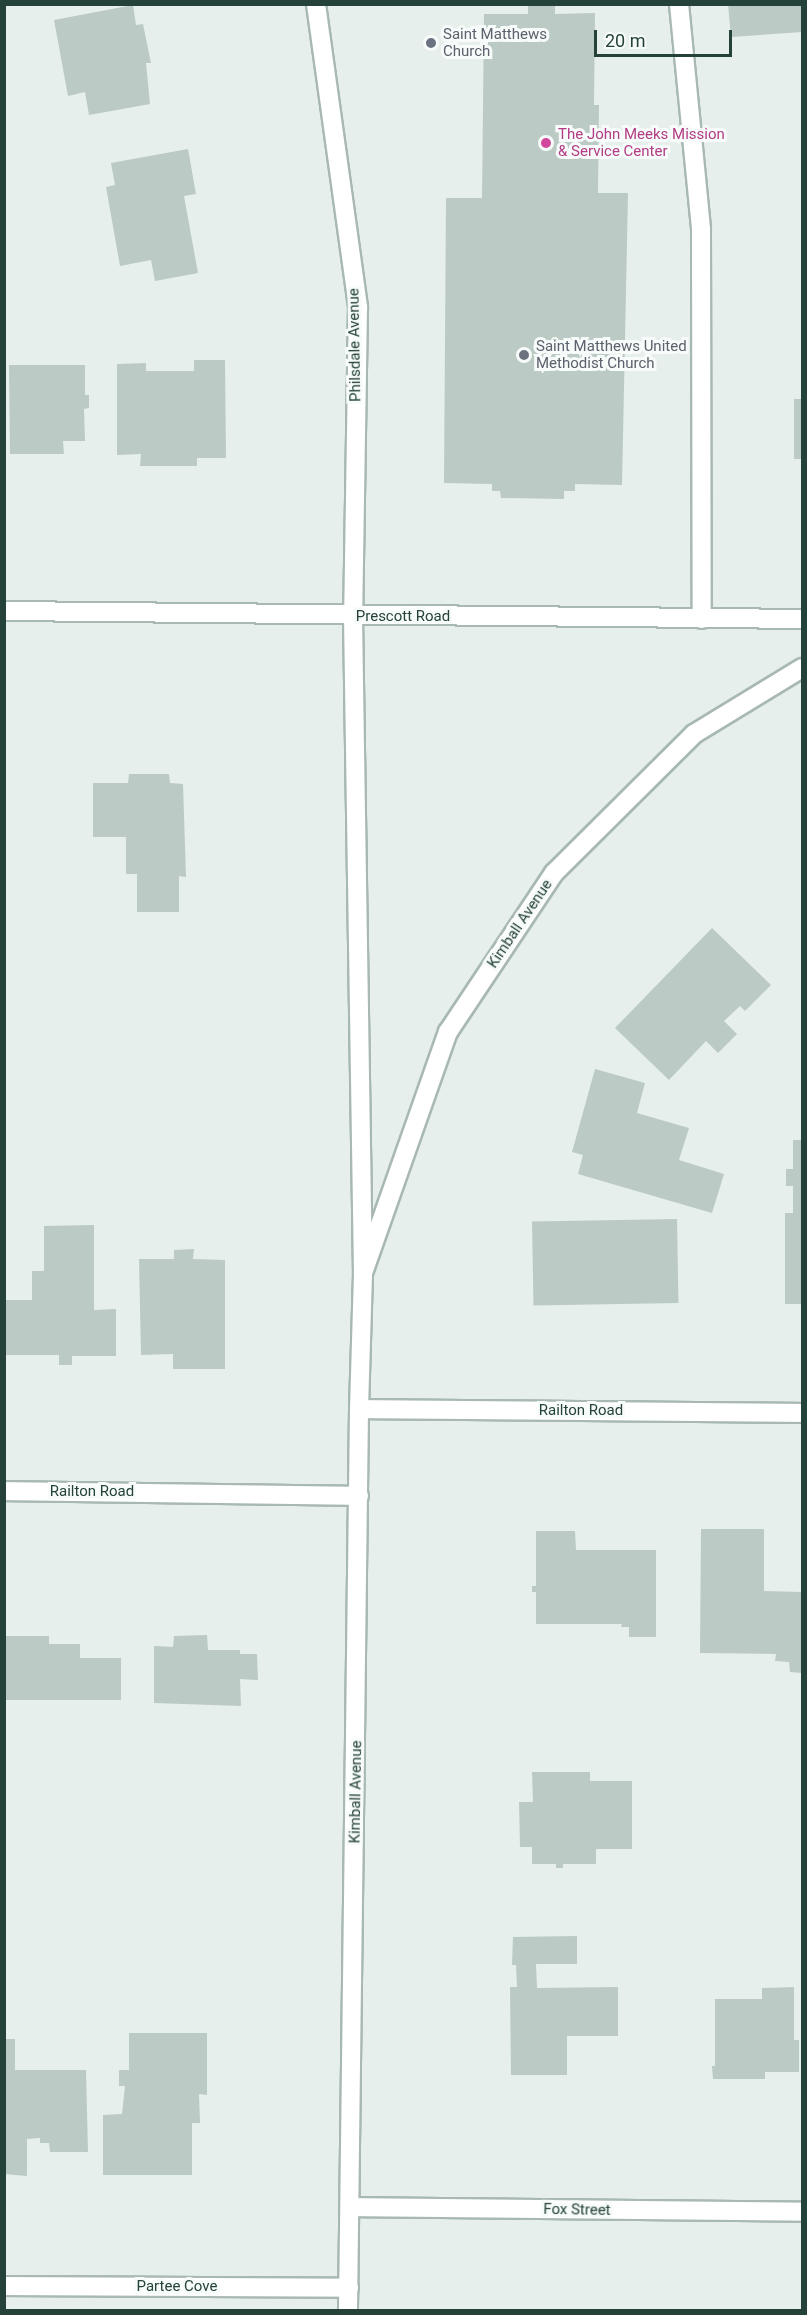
<!DOCTYPE html>
<style>
body{margin:0}
#map{position:relative;width:807px;height:2315px;overflow:hidden;background:#e6efeb;font-family:Roboto,sans-serif}
div>[style]{position:absolute}
.building>*{inset:0;background:#bbcac4;transform-origin:0 0}
.roads{filter:drop-shadow(2px 0 #a8b8b2) drop-shadow(-2px 0 #a8b8b2) drop-shadow(0 2px #a8b8b2) drop-shadow(0 -2px #a8b8b2)}
.lane>*{height:18px;margin:-9px;padding:0 9px;transform-origin:9px;border-radius:9px;background:#fff}
.street>*{height:18px;margin:-9px;padding:0 9px;transform-origin:9px;border-radius:9px;background:#fff}
.secondary>*{height:18px;margin:-9px;padding:0 9px;transform-origin:9px;border-radius:9px;background:#fff}
.dots>*{width:16px;height:16px;translate:-50% -50%;box-sizing:border-box;border:3px solid #f7fbf9;border-radius:50%}
span{translate:-50% -50%;white-space:nowrap;text-align:center;line-height:1.15;-webkit-text-stroke:6px #f7fbf9;paint-order:stroke}
.worship-label{font-size:15px;color:#5b616d}
.left{translate:0 -50%;text-align:left}
.hotel-label{font-size:15px;color:#b23c85}
.street-label{font-size:15px;color:#24423a}
.frame{position:absolute;inset:0;border:6px solid #24423a;pointer-events:none}
.scale{position:absolute;left:594px;top:30px;width:138px;height:27px;box-sizing:border-box;border:3px solid #24423a;border-top:0;padding-left:8px;font-size:18px;line-height:21px;white-space:nowrap;color:#24423a;-webkit-text-stroke:4px #f7fbf9;paint-order:stroke}
</style>
<div id="map">
<div class="building">
<i style="clip-path:polygon(528px 4px,555px 4px,555px 14px,595px 13px,594px 105px,599px 105px,598px 193px,628px 193px,622px 485px,575px 484px,575px 491px,564px 491px,564px 499px,501px 498px,500px 491px,492px 491px,492px 484px,444px 483px,446px 198px,482px 198px,484px 14px,528px 14px)"></i>
<i style="clip-path:polygon(728px 4px,802px 4px,802px 32px,731px 37px)"></i>
<i style="clip-path:polygon(133px 5px,136px 25px,143px 24px,151px 63px,146px 63px,150px 104px,89px 115px,85px 92px,68px 96px,54px 20px)"></i>
<i style="clip-path:polygon(188px 149px,196px 194px,184px 196px,198px 273px,155px 281px,151px 260px,120px 266px,106px 187px,115px 185px,111px 163px)"></i>
<i style="clip-path:polygon(194px 360px,225px 360px,226px 458px,197px 458px,197px 466px,140px 466px,141px 454px,117px 455px,117px 364px,146px 363px,146px 371px,194px 371px)"></i>
<i style="clip-path:polygon(9px 365px,85px 365px,85px 395px,89px 395px,89px 408px,84px 409px,85px 441px,63px 441px,64px 454px,10px 454px)"></i>
<i style="left:794px;top:399px;width:8px;height:60px"></i>
<i style="clip-path:polygon(129px 774px,169px 774px,170px 783px,183px 784px,186px 877px,179px 876px,179px 912px,137px 912px,137px 874px,126px 874px,126px 837px,93px 837px,93px 783px,128px 783px)"></i>
<i style="clip-path:polygon(712px 928px,771px 985px,745px 1011px,740px 1006px,724px 1021px,737px 1034px,718px 1053px,706px 1041px,669px 1080px,615px 1028px)"></i>
<i style="clip-path:polygon(595px 1069px,645px 1083px,637px 1113px,689px 1128px,679px 1160px,724px 1174px,712px 1213px,578px 1174px,583px 1155px,572px 1152px)"></i>
<i style="clip-path:polygon(793px 1140px,802px 1140px,802px 1304px,785px 1304px,785px 1213px,793px 1213px,793px 1186px,786px 1186px,786px 1169px,793px 1169px)"></i>
<i style="left:677px;top:1219px;width:84px;height:145px;rotate:89deg"></i>
<i style="clip-path:polygon(94px 1225px,94px 1310px,116px 1309px,116px 1356px,72px 1356px,72px 1365px,59px 1365px,59px 1355px,6px 1355px,6px 1300px,32px 1300px,32px 1271px,44px 1271px,44px 1226px)"></i>
<i style="clip-path:polygon(194px 1249px,193px 1259px,225px 1260px,225px 1369px,173px 1369px,173px 1354px,141px 1355px,139px 1259px,174px 1259px,174px 1250px)"></i>
<i style="clip-path:polygon(701px 1529px,764px 1529px,764px 1591px,802px 1592px,802px 1673px,790px 1672px,789px 1662px,775px 1661px,776px 1654px,700px 1653px)"></i>
<i style="clip-path:polygon(536px 1531px,575px 1531px,576px 1550px,656px 1550px,656px 1637px,629px 1637px,629px 1627px,621px 1627px,622px 1624px,536px 1624px,536px 1592px,532px 1592px,532px 1586px,536px 1586px)"></i>
<i style="clip-path:polygon(207px 1635px,208px 1650px,240px 1650px,240px 1654px,257px 1654px,258px 1680px,240px 1679px,241px 1706px,154px 1703px,154px 1646px,173px 1647px,174px 1636px)"></i>
<i style="clip-path:polygon(4px 1636px,49px 1636px,49px 1644px,80px 1644px,80px 1658px,121px 1658px,121px 1700px,4px 1700px)"></i>
<i style="clip-path:polygon(532px 1772px,590px 1772px,590px 1781px,632px 1781px,632px 1849px,596px 1849px,596px 1864px,563px 1864px,563px 1868px,556px 1868px,556px 1864px,532px 1864px,532px 1847px,520px 1847px,519px 1802px,533px 1802px)"></i>
<i style="clip-path:polygon(577px 1936px,577px 1964px,536px 1964px,537px 1988px,618px 1987px,618px 2036px,567px 2036px,567px 2075px,511px 2075px,510px 1987px,517px 1987px,516px 1965px,512px 1965px,513px 1937px)"></i>
<i style="clip-path:polygon(794px 1987px,794px 2040px,799px 2040px,799px 2072px,765px 2072px,765px 2079px,713px 2079px,712px 2066px,715px 2066px,715px 1999px,762px 1999px,762px 1988px)"></i>
<i style="clip-path:polygon(129px 2033px,207px 2033px,207px 2095px,199px 2094px,200px 2123px,192px 2123px,192px 2175px,103px 2175px,103px 2115px,122px 2114px,125px 2086px,119px 2086px,119px 2070px,129px 2070px)"></i>
<i style="clip-path:polygon(4px 2039px,15px 2039px,15px 2070px,86px 2070px,88px 2152px,50px 2152px,49px 2143px,40px 2143px,40px 2138px,27px 2139px,27px 2176px,4px 2174px)"></i>
</div>
<div class="roads">
<div class="lane">
<i style="left:679px;top:4px;width:227px;rotate:84.4deg"></i>
<i style="left:701px;top:230px;width:389px;rotate:89.9deg"></i>
</div>
<div class="street">
<i style="left:316px;top:4px;width:306px;rotate:82.1deg"></i>
<i style="left:358px;top:307px;width:309px;rotate:90.9deg"></i>
<i style="left:353px;top:616px;width:655px;rotate:89.13deg"></i>
<i style="left:359px;top:1409px;width:443px;rotate:0.5deg"></i>
<i style="left:4px;top:1491px;width:355px;rotate:0.8deg"></i>
<i style="left:351px;top:2207px;width:451px;rotate:0.6deg"></i>
<i style="left:4px;top:2286px;width:345px;rotate:0.3deg"></i>
</div>
<div class="secondary">
<i style="left:4px;top:611px;width:798px;rotate:0.57deg"></i>
<i style="left:348px;top:2310px;width:901px;rotate:-89.3deg"></i>
<i style="left:359px;top:1409px;width:136px;rotate:-88.3deg"></i>
<i style="left:363px;top:1273px;width:256px;rotate:-70.6deg"></i>
<i style="left:448px;top:1032px;width:191px;rotate:-56.3deg"></i>
<i style="left:554px;top:873px;width:197px;rotate:-44.8deg"></i>
<i style="left:694px;top:734px;width:127px;rotate:-31.4deg"></i>
</div>
</div>
<div class="dots">
<i style="left:431px;top:43px;background:#6b7280"></i>
<i style="left:546px;top:143px;background:#d1479c"></i>
<i style="left:524px;top:355px;background:#6b7280"></i>
</div>
<div class="worship-label">
<span class="left" style="left:443px;top:43px">Saint Matthews<br>Church</span>
<span class="left" style="left:536px;top:355px">Saint Matthews United<br>Methodist Church</span>
</div>
<div class="hotel-label">
<span class="left" style="left:558px;top:143px">The John Meeks Mission<br>&amp; Service Center</span>
</div>
<div class="street-label">
<span style="left:355px;top:345px;rotate:-91deg">Philsdale Avenue</span>
<span style="left:403px;top:617px">Prescott Road</span>
<span style="left:520px;top:924px;rotate:-56deg">Kimball Avenue</span>
<span style="left:581px;top:1411px">Railton Road</span>
<span style="left:92px;top:1492px">Railton Road</span>
<span style="left:356px;top:1792px;rotate:-89deg">Kimball Avenue</span>
<span style="left:577px;top:2210px;rotate:1deg">Fox Street</span>
<span style="left:177px;top:2287px">Partee Cove</span>
</div>
<div class="frame"></div>
<div class="scale">20 m</div>
</div>
